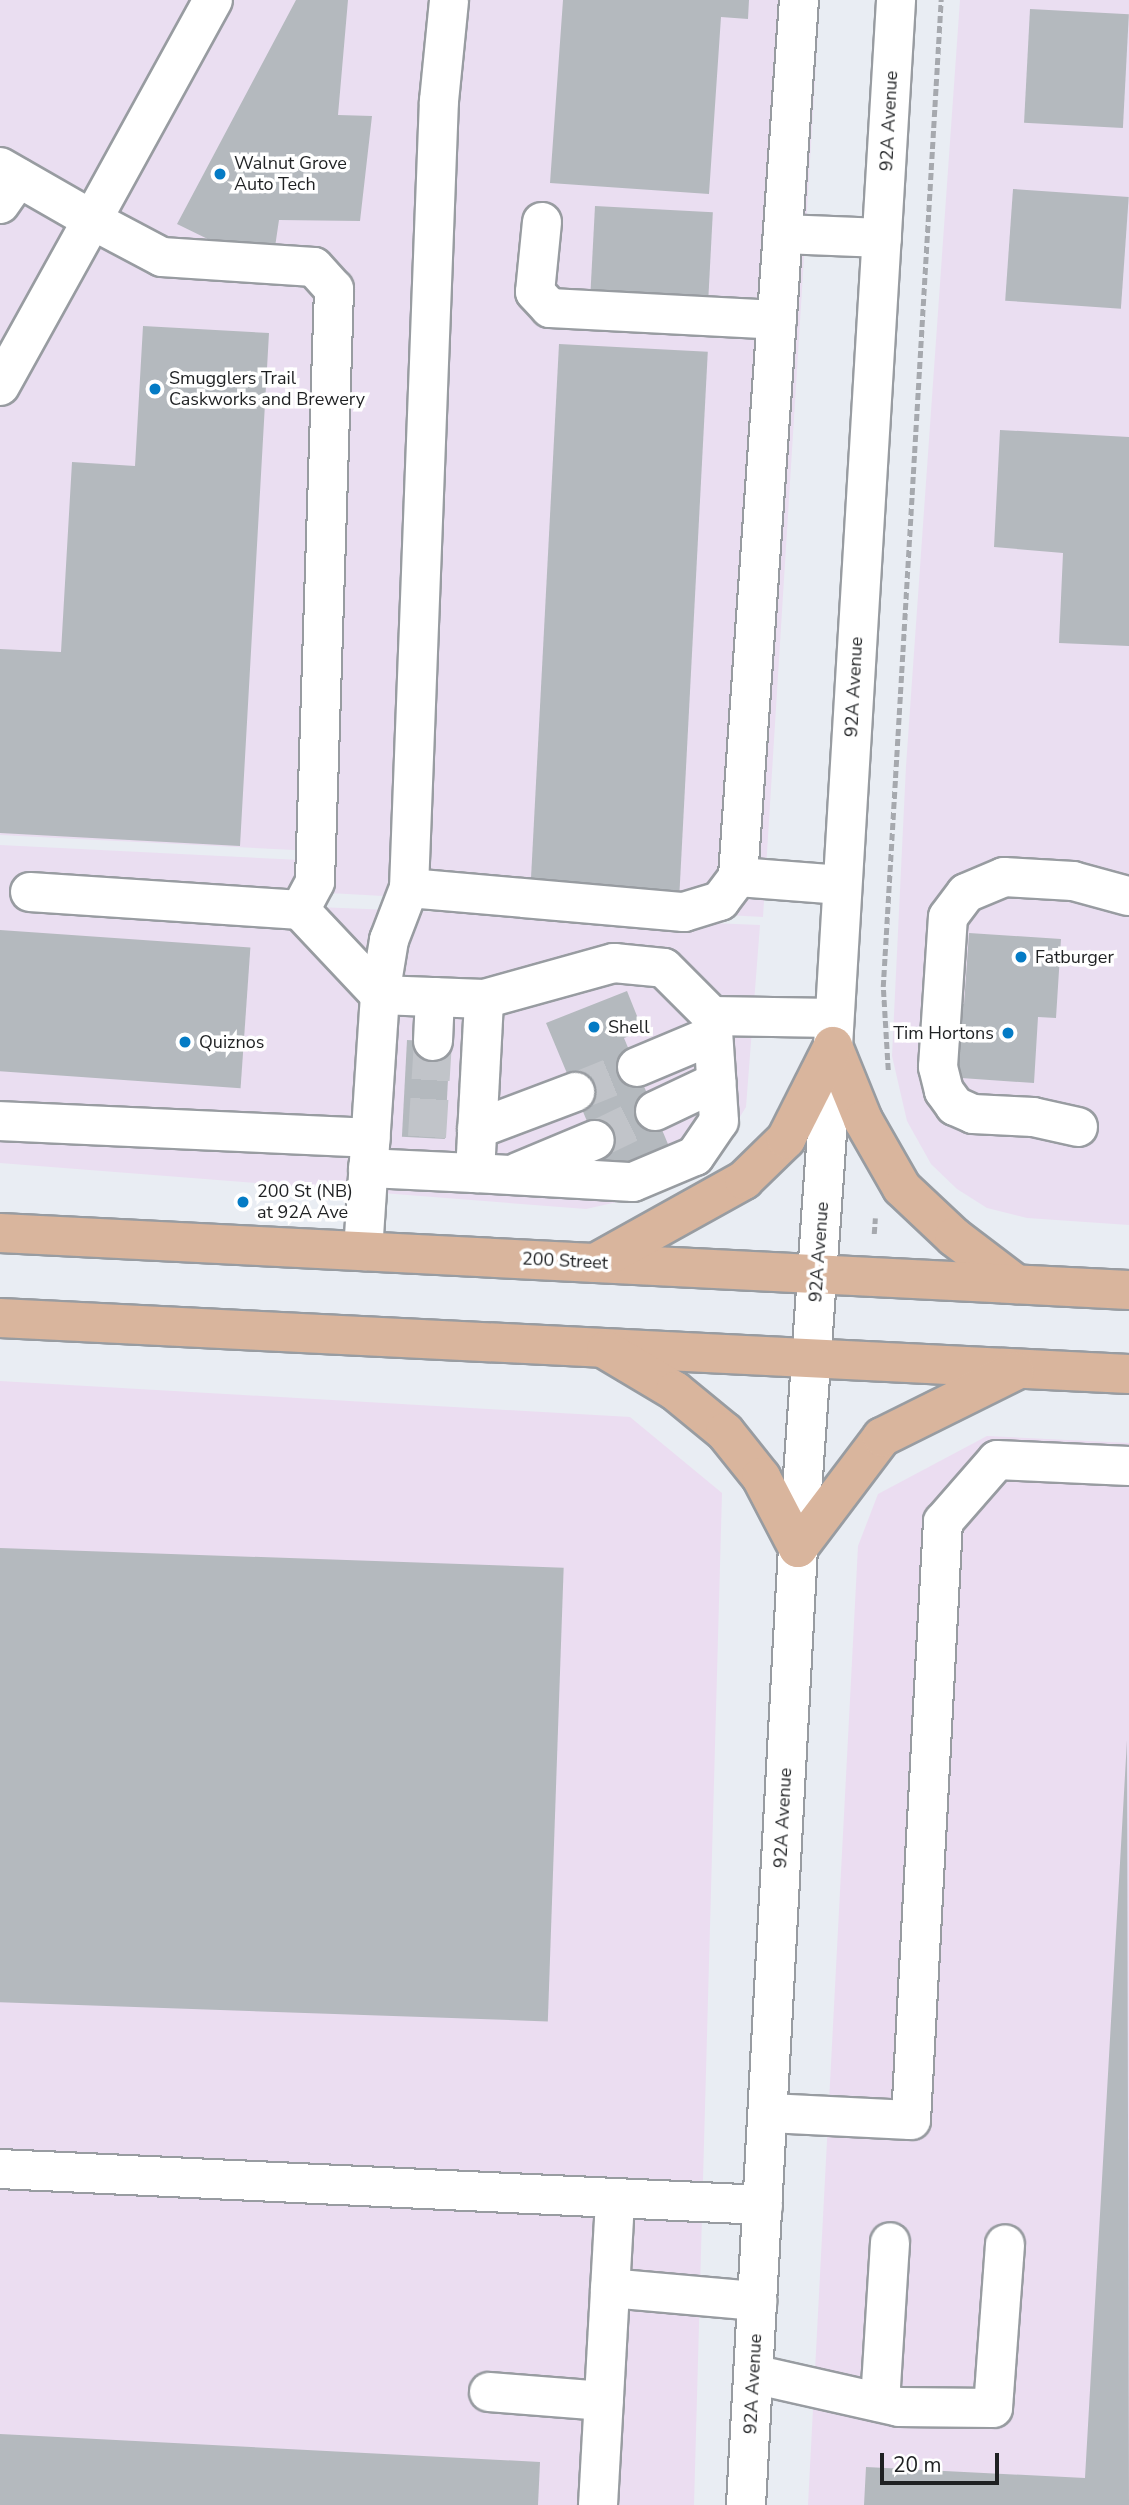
<!DOCTYPE html>
<style>
body{margin:0}
#map{position:relative;width:1129px;height:2505px;overflow:hidden;background:#e9edf3;font-family:"Nunito Sans",sans-serif}
div>[style]{position:absolute}
.commercial>*{inset:0;background:#eadef1}
.industrial>*{inset:0;background:#ebddf1}
.building>*{inset:0;background:#b4b9be;transform-origin:0 0}
.minor-tunnel>*{height:38px;margin-top:-19px;transform-origin:0;background:repeating-linear-gradient(90deg,#c1c4c9 0 38px,transparent 0 57px)}
.path>*{height:4.5px;margin-top:-2.25px;transform-origin:0;background:repeating-linear-gradient(90deg,#a6a9ae 0 7px,transparent 0 10.5px)}
.roads{filter:drop-shadow(2px 0 #989ca1) drop-shadow(-2px 0 #989ca1) drop-shadow(0 2px #989ca1) drop-shadow(0 -2px #989ca1)}
.minor>*{height:38px;margin:-19px;padding:0 19px;transform-origin:19px;border-radius:19px;background:#fff}
.major>*{height:38px;margin:-19px;padding:0 19px;transform-origin:19px;border-radius:19px;background:#d9b59d}
.dots>*{width:19px;height:19px;translate:-50% -50%;box-sizing:border-box;border:4px solid #fff;border-radius:50%}
span{translate:-50% -50%;white-space:nowrap;text-align:center;line-height:1.15;-webkit-text-stroke:7px #fff;paint-order:stroke}
.street-label{font-size:18px;color:#1f2123}
.poi-label{font-size:18px;color:#1f2123}
.left{translate:0 -50%;text-align:left}
.right{translate:-100% -50%;text-align:right}
.scale{position:absolute;left:880px;top:2453px;width:119px;height:32px;box-sizing:border-box;border:4px solid #1f2123;border-top:0;padding-left:9px;font-size:21px;line-height:24px;white-space:nowrap;color:#1f2123;-webkit-text-stroke:5px #fff;paint-order:stroke}
</style>
<div id="map">
<div class="commercial">
<i style="clip-path:polygon(0 0,820px 0,763px 917px,329px 893px,333px 852px,0 835px)"></i>
<i style="clip-path:polygon(960px 0,1129px 0,1129px 1225px,1027px 1218px,987px 1208px,957px 1189px,931px 1164px,907px 1121px,892px 1056px,906px 766px)"></i>
<i style="clip-path:polygon(0 845px,321px 861px,317px 907px,760px 925px,746px 1107px,725px 1141px,635px 1198px,586px 1209px,0 1163px)"></i>
</div>
<div class="industrial">
<i style="clip-path:polygon(0 1381px,630px 1417px,722px 1493px,694px 2505px,0 2505px)"></i>
<i style="clip-path:polygon(987px 1436px,1129px 1443px,1129px 2505px,808px 2505px,858px 1546px,878px 1494px)"></i>
</div>
<div class="building">
<i style="clip-path:polygon(296px 0,348px 0,338px 115px,372px 116px,360px 221px,279px 220px,275px 247px,218px 244px,177px 224px)"></i>
<i style="clip-path:polygon(563px 0,749px 0,748px 19px,721px 17px,709px 194px,550px 183px)"></i>
<i style="left:1030px;top:9px;width:99px;height:114px;rotate:3deg"></i>
<i style="left:1013px;top:189px;width:116px;height:112px;rotate:4deg"></i>
<i style="left:595px;top:206px;width:118px;height:98px;rotate:3deg"></i>
<i style="clip-path:polygon(143px 326px,269px 333px,240px 846px,0 833px,0 649px,61px 652px,72px 462px,135px 466px)"></i>
<i style="left:559px;top:344px;width:149px;height:540px;rotate:3deg"></i>
<i style="clip-path:polygon(1000px 430px,1129px 437px,1129px 646px,1059px 643px,1063px 553px,994px 547px)"></i>
<i style="left:0;top:930px;width:251px;height:141px;rotate:4deg"></i>
<i style="clip-path:polygon(969px 933px,1061px 939px,1056px 1018px,1038px 1017px,1034px 1083px,947px 1077px,951px 1002px,964px 1004px)"></i>
<i style="clip-path:polygon(627px 991px,643px 1031px,624px 1038px,670px 1149px,609px 1174px,546px 1023px)"></i>
<i style="left:407px;top:1040px;width:43px;height:97px;rotate:3deg"></i>
<i style="left:0;top:1548px;width:564px;height:454px;rotate:2deg"></i>
<i style="clip-path:polygon(1127px 1740px,1129px 2505px,864px 2505px,866px 2467px,1085px 2478px)"></i>
<i style="clip-path:polygon(0 2434px,540px 2462px,538px 2505px,0 2505px)"></i>
</div>
<div class="minor-tunnel">
<i style="left:575px;top:1092px;width:67px;rotate:-22deg"></i>
<i style="left:427px;top:1137px;width:96px;rotate:-86.4deg"></i>
<i style="left:595px;top:1140px;width:67px;rotate:-25.8deg"></i>
</div>
<div class="path">
<i style="left:888px;top:1070px;width:83px;rotate:-93.4deg"></i>
<i style="left:883px;top:987px;width:989px;rotate:-86.64deg"></i>
<i style="left:874px;top:1234px;width:16px;rotate:-86deg"></i>
</div>
<div class="roads">
<div class="minor">
<i style="left:799px;top:0;width:879px;rotate:93.98deg"></i>
<i style="left:738px;top:877px;width:104px;rotate:4.4deg"></i>
<i style="left:0;top:167px;width:106px;rotate:29.9deg"></i>
<i style="left:92px;top:220px;width:251px;rotate:-61.2deg"></i>
<i style="left:0;top:204px;width:32px;rotate:-55deg"></i>
<i style="left:542px;top:222px;width:70px;rotate:95.7deg"></i>
<i style="left:535px;top:292px;width:22px;rotate:47deg"></i>
<i style="left:550px;top:308px;width:227px;rotate:3deg"></i>
<i style="left:783px;top:234px;width:99px;rotate:2.3deg"></i>
<i style="left:0;top:386px;width:190px;rotate:-61deg"></i>
<i style="left:92px;top:220px;width:79px;rotate:27.9deg"></i>
<i style="left:162px;top:257px;width:152px;rotate:3.8deg"></i>
<i style="left:314px;top:267px;width:30px;rotate:48deg"></i>
<i style="left:334px;top:289px;width:593px;rotate:91.84deg"></i>
<i style="left:315px;top:882px;width:32px;rotate:118deg"></i>
<i style="left:409px;top:888px;width:276px;rotate:5deg"></i>
<i style="left:684px;top:912px;width:38px;rotate:-17deg"></i>
<i style="left:720px;top:901px;width:30px;rotate:-53deg"></i>
<i style="left:30px;top:892px;width:271px;rotate:3.8deg"></i>
<i style="left:300px;top:910px;width:117px;rotate:46.7deg"></i>
<i style="left:380px;top:995px;width:56px;rotate:-80.7deg"></i>
<i style="left:389px;top:940px;width:56px;rotate:-69deg"></i>
<i style="left:409px;top:888px;width:788px;rotate:-87.82deg"></i>
<i style="left:439px;top:101px;width:101px;rotate:-84.3deg"></i>
<i style="left:433px;top:1041px;width:44px;rotate:-87.4deg"></i>
<i style="left:637px;top:1067px;width:82px;rotate:-22.8deg"></i>
<i style="left:655px;top:1111px;width:68px;rotate:-25.4deg"></i>
<i style="left:0;top:1121px;width:371px;rotate:2.6deg"></i>
<i style="left:1078px;top:1127px;width:46px;rotate:-167.5deg"></i>
<i style="left:1033px;top:1117px;width:60px;rotate:-177.1deg"></i>
<i style="left:973px;top:1114px;width:20px;rotate:-156deg"></i>
<i style="left:955px;top:1106px;width:19px;rotate:-126deg"></i>
<i style="left:944px;top:1091px;width:25px;rotate:-104deg"></i>
<i style="left:938px;top:1067px;width:150px;rotate:-86.2deg"></i>
<i style="left:948px;top:917px;width:30px;rotate:-53deg"></i>
<i style="left:966px;top:893px;width:41px;rotate:-22.8deg"></i>
<i style="left:1004px;top:877px;width:69px;rotate:3.3deg"></i>
<i style="left:1073px;top:881px;width:57px;rotate:15.3deg"></i>
<i style="left:477px;top:1129px;width:105px;rotate:-20.7deg"></i>
<i style="left:368px;top:1168px;width:107px;rotate:2.7deg"></i>
<i style="left:475px;top:1173px;width:174px;rotate:-87deg"></i>
<i style="left:518px;top:1172px;width:83px;rotate:-22.6deg"></i>
<i style="left:475px;top:1173px;width:158px;rotate:3.3deg"></i>
<i style="left:633px;top:1182px;width:67px;rotate:-22.8deg"></i>
<i style="left:695px;top:1156px;width:42px;rotate:-55.6deg"></i>
<i style="left:719px;top:1121px;width:105px;rotate:-93.8deg"></i>
<i style="left:363px;top:1251px;width:257px;rotate:-86.2deg"></i>
<i style="left:380px;top:995px;width:104px;rotate:2.2deg"></i>
<i style="left:484px;top:999px;width:135px;rotate:-15.5deg"></i>
<i style="left:614px;top:963px;width:50px;rotate:5.7deg"></i>
<i style="left:664px;top:968px;width:68px;rotate:45deg"></i>
<i style="left:712px;top:1016px;width:122px;rotate:0.9deg"></i>
<i style="left:768px;top:2113px;width:143px;rotate:2.8deg"></i>
<i style="left:911px;top:2120px;width:599px;rotate:-86.94deg"></i>
<i style="left:943px;top:1522px;width:82px;rotate:-48.9deg"></i>
<i style="left:997px;top:1460px;width:132px;rotate:2.6deg"></i>
<i style="left:0;top:2169px;width:764px;rotate:2.7deg"></i>
<i style="left:610px;top:2288px;width:148px;rotate:5.1deg"></i>
<i style="left:753px;top:2374px;width:150px;rotate:12.7deg"></i>
<i style="left:899px;top:2407px;width:94px;rotate:0.6deg"></i>
<i style="left:993px;top:2408px;width:164px;rotate:-85.8deg"></i>
<i style="left:489px;top:2392px;width:115px;rotate:4.5deg"></i>
<i style="left:880px;top:2402px;width:160px;rotate:-86.4deg"></i>
<i style="left:598px;top:2505px;width:307px;rotate:-86.8deg"></i>
<i style="left:746px;top:2505px;width:958px;rotate:-86.89deg"></i>
<i style="left:798px;top:1548px;width:503px;rotate:-86.01deg"></i>
<i style="left:833px;top:1046px;width:1048px;rotate:-86.55deg"></i>
</div>
<div class="major">
<i style="left:833px;top:1046px;width:80px;rotate:67.9deg"></i>
<i style="left:863px;top:1120px;width:78px;rotate:60.2deg"></i>
<i style="left:902px;top:1188px;width:71px;rotate:43.3deg"></i>
<i style="left:954px;top:1237px;width:78px;rotate:37.2deg"></i>
<i style="left:0;top:1233px;width:1130px;rotate:2.89deg"></i>
<i style="left:595px;top:1263px;width:171px;rotate:-29.1deg"></i>
<i style="left:744px;top:1180px;width:59px;rotate:-44.3deg"></i>
<i style="left:786px;top:1139px;width:104px;rotate:-63.2deg"></i>
<i style="left:0;top:1318px;width:1130px;rotate:2.84deg"></i>
<i style="left:606px;top:1350px;width:80px;rotate:30.7deg"></i>
<i style="left:675px;top:1391px;width:65px;rotate:39.4deg"></i>
<i style="left:725px;top:1432px;width:58px;rotate:51.3deg"></i>
<i style="left:761px;top:1477px;width:80px;rotate:62.5deg"></i>
<i style="left:798px;top:1548px;width:139px;rotate:-52.9deg"></i>
<i style="left:882px;top:1437px;width:148px;rotate:-26.4deg"></i>
</div>
</div>
<div class="dots">
<i style="left:220px;top:174px;background:#047bc5"></i>
<i style="left:155px;top:389px;background:#047bc5"></i>
<i style="left:1021px;top:957px;background:#047bc5"></i>
<i style="left:594px;top:1027px;background:#047bc5"></i>
<i style="left:1008px;top:1033px;background:#047bc5"></i>
<i style="left:185px;top:1042px;background:#047bc5"></i>
<i style="left:243px;top:1202px;background:#047bc5"></i>
</div>
<div class="street-label">
<span style="left:889px;top:121px;rotate:-87deg">92A Avenue</span>
<span style="left:854px;top:687px;rotate:-87deg">92A Avenue</span>
<span style="left:819px;top:1252px;rotate:-86deg">92A Avenue</span>
<span style="left:565px;top:1261px;rotate:3deg">200 Street</span>
<span style="left:783px;top:1818px;rotate:-87deg">92A Avenue</span>
<span style="left:753px;top:2384px;rotate:-87deg">92A Avenue</span>
</div>
<div class="poi-label">
<span class="left" style="left:234px;top:174px">Walnut Grove<br>Auto Tech</span>
<span class="left" style="left:169px;top:389px">Smugglers Trail<br>Caskworks and Brewery</span>
<span class="left" style="left:1035px;top:957px">Fatburger</span>
<span class="left" style="left:608px;top:1027px">Shell</span>
<span class="right" style="left:994px;top:1033px">Tim Hortons</span>
<span class="left" style="left:199px;top:1042px">Quiznos</span>
<span class="left" style="left:257px;top:1202px">200 St (NB)<br>at 92A Ave</span>
</div>
<div class="scale">20 m</div>
</div>
